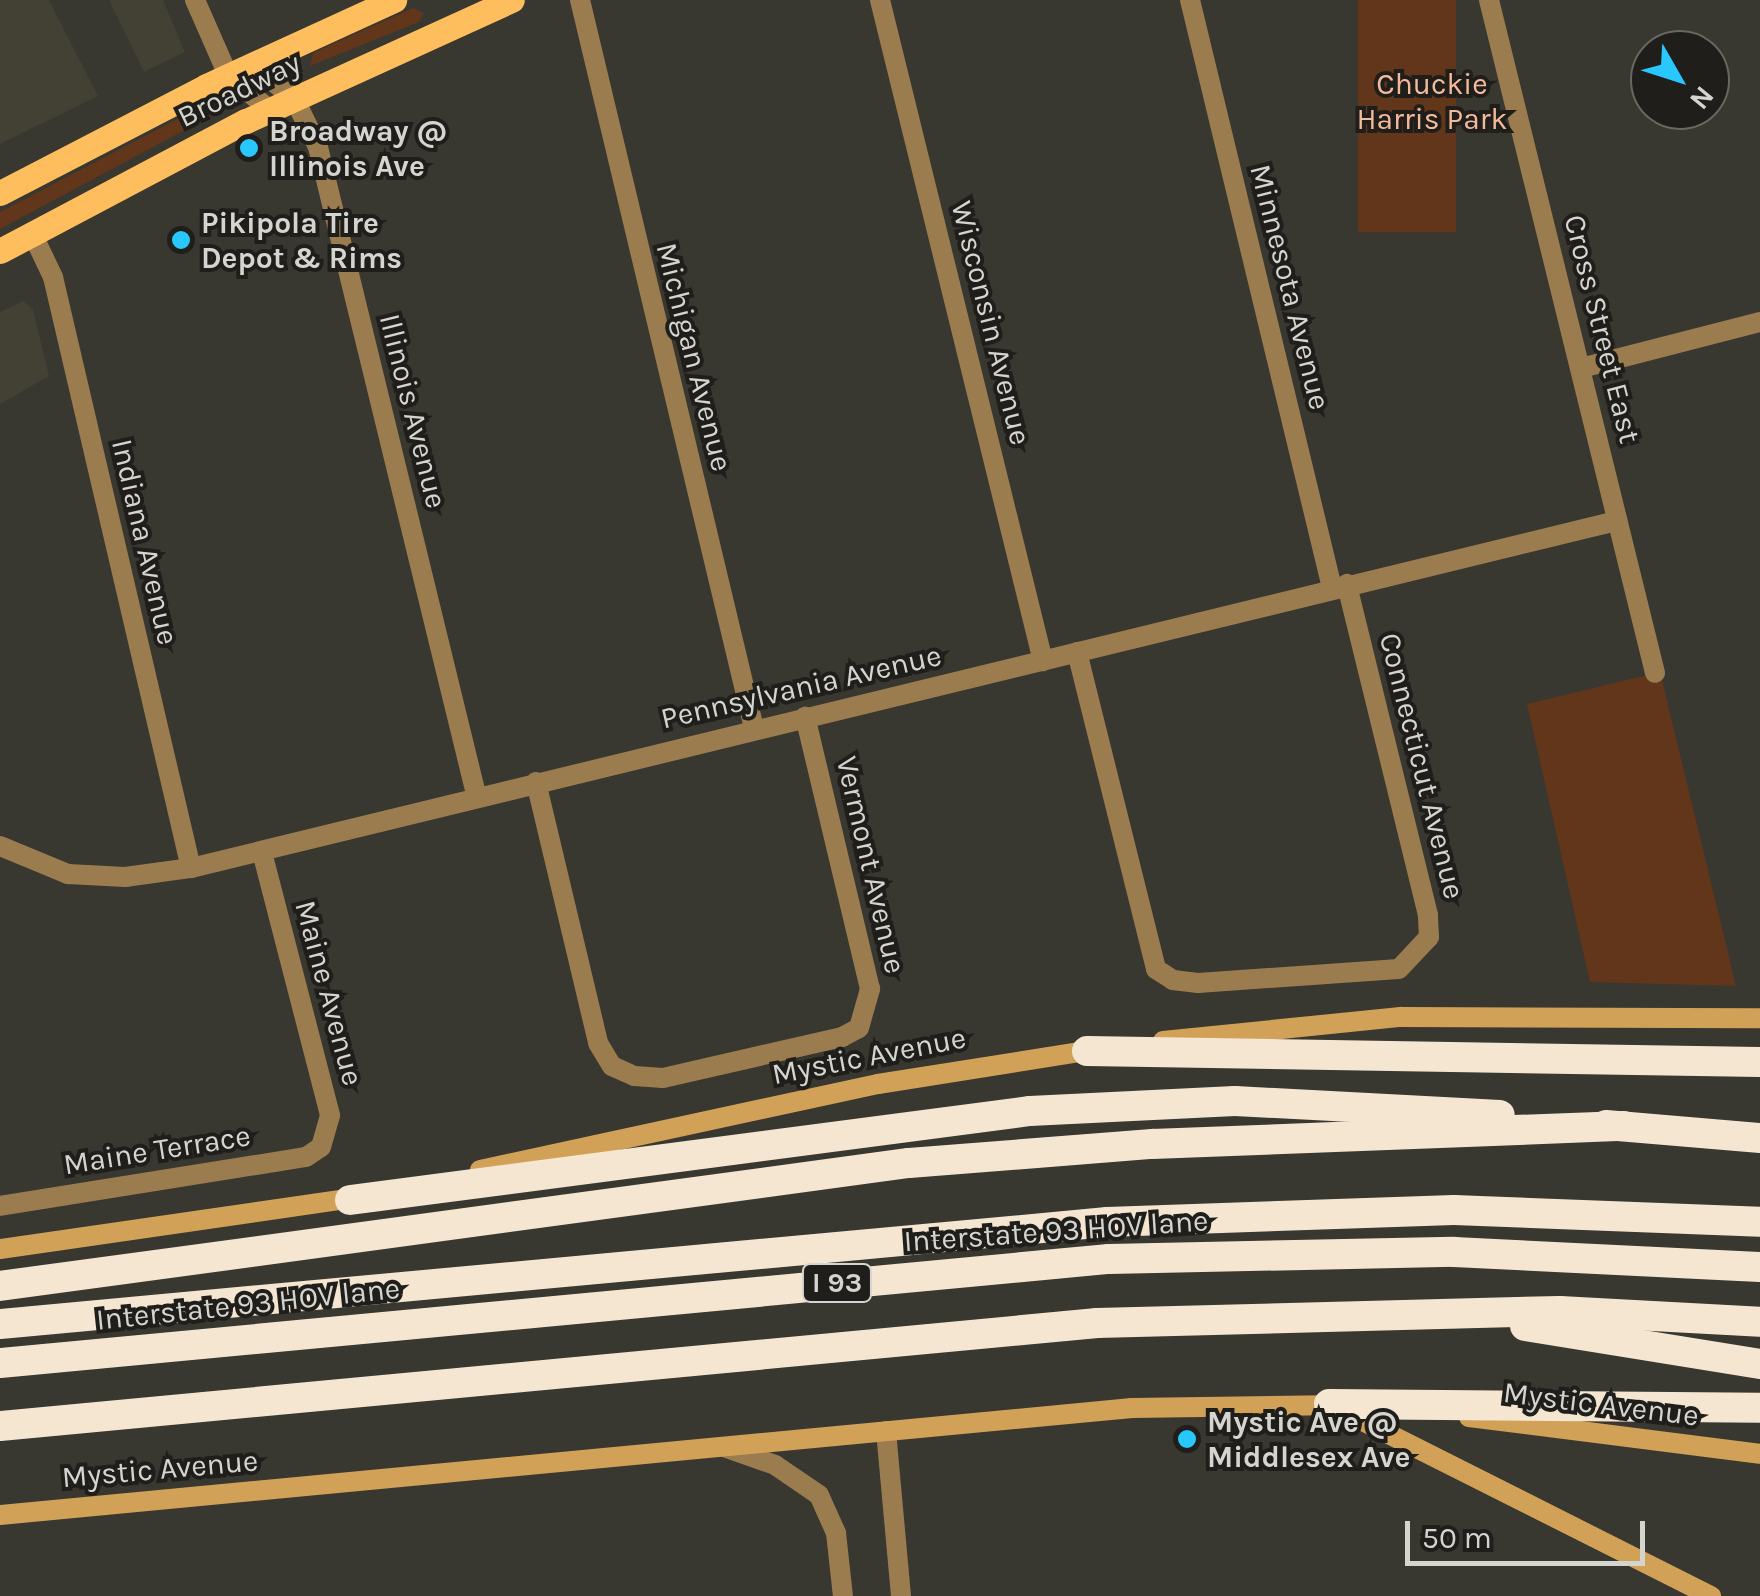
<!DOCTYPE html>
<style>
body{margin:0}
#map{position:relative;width:1760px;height:1596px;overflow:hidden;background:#383730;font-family:Karla,sans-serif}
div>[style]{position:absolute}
.built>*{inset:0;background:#424134}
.green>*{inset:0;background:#62361b;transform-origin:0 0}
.street>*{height:20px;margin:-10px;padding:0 10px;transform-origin:10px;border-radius:10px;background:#9a7c4f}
.secondary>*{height:20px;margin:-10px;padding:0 10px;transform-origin:10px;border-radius:10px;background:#d2a158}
.primary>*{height:25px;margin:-12.5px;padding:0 12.5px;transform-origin:12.5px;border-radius:12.5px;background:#febe5d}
.highway>*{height:30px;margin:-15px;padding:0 15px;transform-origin:15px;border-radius:15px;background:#f5e6d2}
.dots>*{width:28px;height:28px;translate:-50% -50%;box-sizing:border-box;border:5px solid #1f1e1b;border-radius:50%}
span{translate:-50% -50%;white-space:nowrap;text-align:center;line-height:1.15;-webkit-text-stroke:8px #1f1e1b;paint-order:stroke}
.shield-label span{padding:2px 8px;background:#1f1e1b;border:2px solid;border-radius:8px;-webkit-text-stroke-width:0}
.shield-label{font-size:28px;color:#d5d5d0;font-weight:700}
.park-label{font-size:30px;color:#f3bb9c}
.street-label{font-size:30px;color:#d5d5d0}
.poi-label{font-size:30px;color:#d5d5d0;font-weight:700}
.left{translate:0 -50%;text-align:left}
.north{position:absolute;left:1630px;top:30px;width:100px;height:100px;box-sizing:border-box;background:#1f1e1b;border:2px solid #686763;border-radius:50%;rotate:129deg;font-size:28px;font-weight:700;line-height:40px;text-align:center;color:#d5d5d0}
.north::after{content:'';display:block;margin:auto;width:35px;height:45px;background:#28c8ff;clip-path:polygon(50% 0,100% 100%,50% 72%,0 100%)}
.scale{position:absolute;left:1405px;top:1521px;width:240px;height:45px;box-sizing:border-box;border:5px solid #d5d5d0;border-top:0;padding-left:12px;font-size:30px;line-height:35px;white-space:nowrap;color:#d5d5d0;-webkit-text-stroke:8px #1f1e1b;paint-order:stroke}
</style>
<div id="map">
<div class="built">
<i style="clip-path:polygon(0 0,49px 0,98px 96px,0 144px)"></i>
<i style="clip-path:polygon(109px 0,163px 0,185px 52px,144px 72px)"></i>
<i style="clip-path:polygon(23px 301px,33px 309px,49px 376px,0 404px,0 312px)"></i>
</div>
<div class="green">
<i style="left:1358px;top:0;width:98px;height:232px"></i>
<i style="clip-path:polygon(413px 8px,424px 13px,419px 22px,310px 66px,313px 53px)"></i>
<i style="clip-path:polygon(206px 104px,214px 106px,211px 116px,0 229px,0 212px)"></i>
<i style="clip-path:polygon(1660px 672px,1736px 986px,1590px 982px,1527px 704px)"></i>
</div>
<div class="street">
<i style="left:195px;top:0;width:82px;rotate:66.3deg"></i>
<i style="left:228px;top:75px;width:55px;rotate:39.8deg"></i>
<i style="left:580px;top:0;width:749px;rotate:76.56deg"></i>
<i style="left:880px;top:0;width:681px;rotate:76.15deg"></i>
<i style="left:1190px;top:0;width:605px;rotate:76.42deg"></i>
<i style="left:1489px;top:0;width:693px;rotate:76.14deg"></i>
<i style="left:252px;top:65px;width:53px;rotate:38.2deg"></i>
<i style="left:294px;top:98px;width:55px;rotate:63.9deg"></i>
<i style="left:318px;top:147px;width:666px;rotate:76.28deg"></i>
<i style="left:32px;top:233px;width:49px;rotate:64.5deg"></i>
<i style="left:53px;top:277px;width:607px;rotate:76.86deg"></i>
<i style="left:1581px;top:368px;width:185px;rotate:-14.4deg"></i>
<i style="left:1077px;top:652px;width:327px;rotate:76deg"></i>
<i style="left:1156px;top:969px;width:20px;rotate:33deg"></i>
<i style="left:1173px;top:980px;width:25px;rotate:7deg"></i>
<i style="left:1198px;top:983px;width:201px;rotate:-4deg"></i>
<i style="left:1399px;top:969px;width:44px;rotate:-46.8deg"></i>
<i style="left:1429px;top:937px;width:22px;rotate:-93deg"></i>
<i style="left:1428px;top:915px;width:341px;rotate:-103.8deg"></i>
<i style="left:536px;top:782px;width:268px;rotate:76.6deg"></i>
<i style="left:598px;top:1043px;width:27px;rotate:59deg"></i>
<i style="left:612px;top:1066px;width:24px;rotate:24deg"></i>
<i style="left:634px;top:1076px;width:29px;rotate:4deg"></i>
<i style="left:663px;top:1078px;width:184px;rotate:-12.9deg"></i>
<i style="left:842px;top:1037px;width:19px;rotate:-28deg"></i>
<i style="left:859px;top:1028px;width:41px;rotate:-74.2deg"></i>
<i style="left:870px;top:989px;width:280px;rotate:-103.4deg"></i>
<i style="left:0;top:846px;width:74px;rotate:22.4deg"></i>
<i style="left:68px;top:874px;width:57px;rotate:3deg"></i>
<i style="left:125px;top:877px;width:67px;rotate:-7.8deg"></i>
<i style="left:191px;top:868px;width:1468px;rotate:-13.68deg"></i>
<i style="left:0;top:1206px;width:310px;rotate:-9.1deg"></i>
<i style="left:306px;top:1157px;width:18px;rotate:-34deg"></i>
<i style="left:321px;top:1147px;width:33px;rotate:-74deg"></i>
<i style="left:330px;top:1115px;width:271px;rotate:-104.5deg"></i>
<i style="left:886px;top:1431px;width:166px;rotate:84.8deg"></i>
<i style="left:724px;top:1447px;width:54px;rotate:19.4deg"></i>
<i style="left:775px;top:1465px;width:53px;rotate:34.3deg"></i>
<i style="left:819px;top:1495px;width:42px;rotate:65.9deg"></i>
<i style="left:836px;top:1533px;width:63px;rotate:83.7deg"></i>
</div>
<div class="secondary">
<i style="left:1163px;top:1041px;width:239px;rotate:-5.8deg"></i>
<i style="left:1401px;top:1017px;width:359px;rotate:0.2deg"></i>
<i style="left:480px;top:1170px;width:407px;rotate:-12.2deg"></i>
<i style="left:878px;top:1084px;width:224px;rotate:-9deg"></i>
<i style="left:0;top:1249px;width:363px;rotate:-8.2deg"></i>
<i style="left:1335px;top:1407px;width:421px;rotate:26.7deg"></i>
<i style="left:1469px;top:1417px;width:293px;rotate:7.2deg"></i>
<i style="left:0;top:1515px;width:1137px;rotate:-5.4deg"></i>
<i style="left:1132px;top:1408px;width:209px;rotate:-0.8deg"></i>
</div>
<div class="primary">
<i style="left:0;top:193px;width:232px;rotate:-27.4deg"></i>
<i style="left:206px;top:86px;width:207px;rotate:-24.6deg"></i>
<i style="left:0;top:251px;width:278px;rotate:-27.9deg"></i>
<i style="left:246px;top:121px;width:292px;rotate:-24.5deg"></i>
</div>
<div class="highway">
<i style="left:1087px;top:1051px;width:673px;rotate:0.94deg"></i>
<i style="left:1606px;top:1125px;width:155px;rotate:4.8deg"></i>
<i style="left:350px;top:1200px;width:686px;rotate:-7.46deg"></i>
<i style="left:1030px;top:1111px;width:205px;rotate:-2.8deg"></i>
<i style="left:1235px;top:1101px;width:265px;rotate:3deg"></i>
<i style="left:0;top:1286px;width:917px;rotate:-7.71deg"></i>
<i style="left:909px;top:1163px;width:244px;rotate:-4.5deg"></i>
<i style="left:1152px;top:1144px;width:472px;rotate:-2.2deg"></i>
<i style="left:0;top:1324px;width:1112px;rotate:-5.26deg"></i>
<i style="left:1107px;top:1222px;width:347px;rotate:-2deg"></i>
<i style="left:1454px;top:1210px;width:306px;rotate:2.2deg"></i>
<i style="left:1525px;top:1326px;width:238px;rotate:9.2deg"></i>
<i style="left:0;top:1363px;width:1114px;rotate:-5.36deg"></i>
<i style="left:1109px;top:1259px;width:345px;rotate:-1.2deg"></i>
<i style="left:1454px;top:1252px;width:306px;rotate:2.8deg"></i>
<i style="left:1329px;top:1404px;width:431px;rotate:0.5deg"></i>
<i style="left:0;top:1426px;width:1102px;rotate:-5.36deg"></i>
<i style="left:1097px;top:1323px;width:463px;rotate:-1.5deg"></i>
<i style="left:1560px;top:1311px;width:200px;rotate:3.1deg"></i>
</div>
<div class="dots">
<i style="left:249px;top:148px;background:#28c8ff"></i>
<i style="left:181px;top:240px;background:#28c8ff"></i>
<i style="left:1187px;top:1439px;background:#28c8ff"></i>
</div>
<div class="shield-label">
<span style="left:837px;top:1283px">I 93</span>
</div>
<div class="park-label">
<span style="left:1432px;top:101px">Chuckie<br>Harris Park</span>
</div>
<div class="street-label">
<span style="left:239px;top:90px;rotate:-26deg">Broadway</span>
<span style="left:1290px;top:287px;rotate:76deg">Minnesota Avenue</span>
<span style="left:991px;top:323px;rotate:76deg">Wisconsin Avenue</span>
<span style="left:1602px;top:329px;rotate:76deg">Cross Street East</span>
<span style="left:694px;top:357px;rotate:76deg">Michigan Avenue</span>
<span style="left:413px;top:411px;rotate:76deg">Illinois Avenue</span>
<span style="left:145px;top:542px;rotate:77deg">Indiana Avenue</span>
<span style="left:801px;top:687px;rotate:-13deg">Pennsylvania Avenue</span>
<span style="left:1422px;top:766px;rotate:76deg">Connecticut Avenue</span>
<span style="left:871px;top:865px;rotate:77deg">Vermont Avenue</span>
<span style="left:329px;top:993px;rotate:75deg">Maine Avenue</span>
<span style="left:869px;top:1056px;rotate:-11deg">Mystic Avenue</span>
<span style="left:157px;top:1150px;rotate:-9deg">Maine Terrace</span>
<span style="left:1056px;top:1231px;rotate:-4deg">Interstate 93 HOV lane</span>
<span style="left:248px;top:1304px;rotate:-6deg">Interstate 93 HOV lane</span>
<span style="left:1601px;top:1404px;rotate:7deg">Mystic Avenue</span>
<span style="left:160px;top:1469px;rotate:-5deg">Mystic Avenue</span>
</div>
<div class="poi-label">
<span class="left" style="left:269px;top:148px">Broadway @<br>Illinois Ave</span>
<span class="left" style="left:201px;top:240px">Pikipola Tire<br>Depot &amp; Rims</span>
<span class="left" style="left:1207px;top:1439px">Mystic Ave @<br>Middlesex Ave</span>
</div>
<div class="north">N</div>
<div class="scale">50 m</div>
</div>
